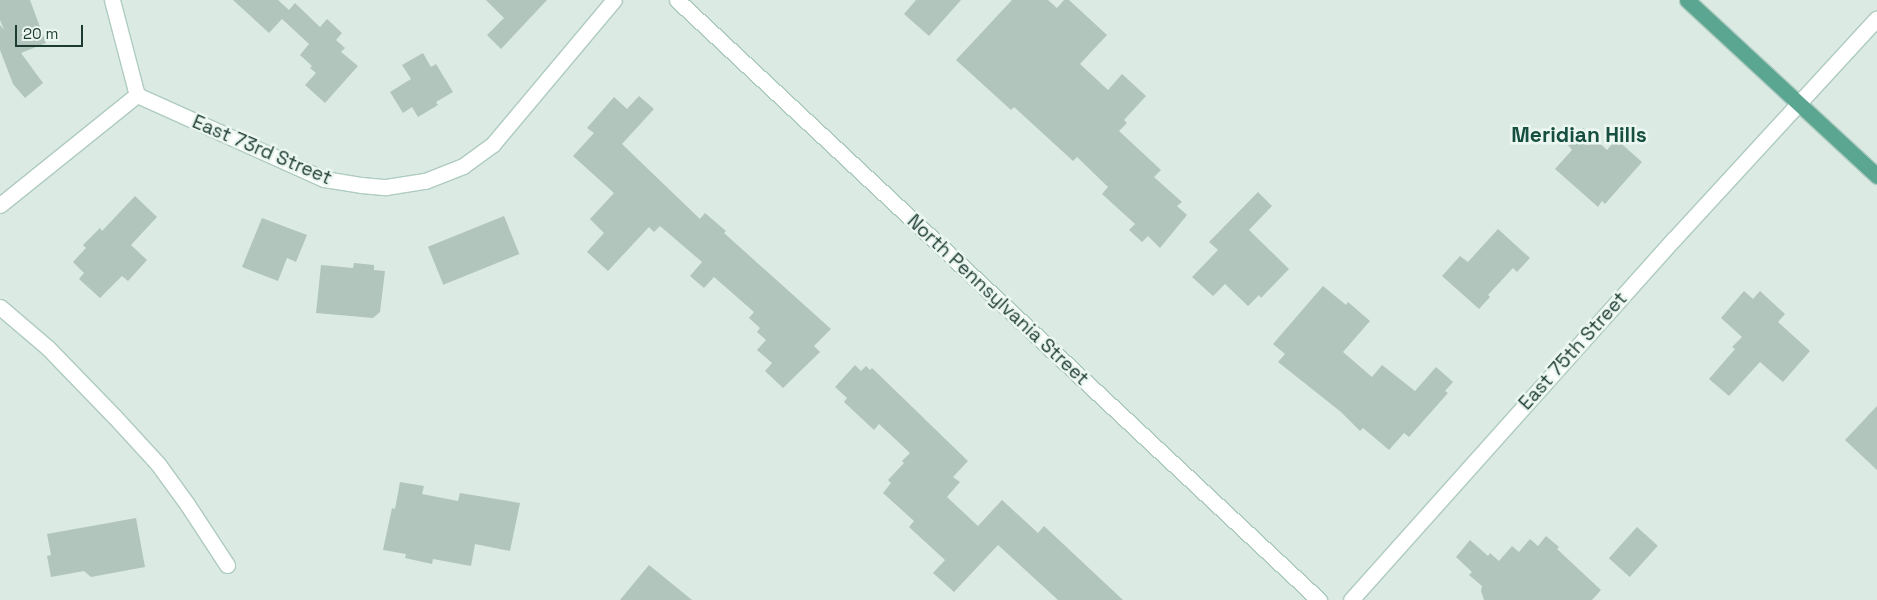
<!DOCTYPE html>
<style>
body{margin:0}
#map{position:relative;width:1877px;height:600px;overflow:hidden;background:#dceae4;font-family:"Space Grotesk",sans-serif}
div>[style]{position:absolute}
.building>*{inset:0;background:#b1c5bc;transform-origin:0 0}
.roads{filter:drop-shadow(1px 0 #aecbc0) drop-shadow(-1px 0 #aecbc0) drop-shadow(0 1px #aecbc0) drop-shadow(0 -1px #aecbc0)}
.street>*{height:15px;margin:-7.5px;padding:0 7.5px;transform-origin:7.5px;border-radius:7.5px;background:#fff}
.secondary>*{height:15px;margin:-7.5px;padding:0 7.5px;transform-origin:7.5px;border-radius:7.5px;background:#fff}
.primary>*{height:15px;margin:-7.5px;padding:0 7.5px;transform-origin:7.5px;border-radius:7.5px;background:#5ba691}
span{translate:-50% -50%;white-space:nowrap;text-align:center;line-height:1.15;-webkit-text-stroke:5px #ecf7f1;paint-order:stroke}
.street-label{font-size:19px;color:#1c3b32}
.quarter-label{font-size:21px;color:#164f40;font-weight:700}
.scale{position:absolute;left:15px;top:25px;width:68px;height:22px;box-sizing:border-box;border:2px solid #1c3b32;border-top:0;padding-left:6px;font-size:15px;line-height:18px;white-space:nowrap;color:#1c3b32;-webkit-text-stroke:4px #ecf7f1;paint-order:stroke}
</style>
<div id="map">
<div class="building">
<i style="clip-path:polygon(0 0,30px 0,46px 43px,21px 53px,43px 83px,25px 98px,13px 84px,0 50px,0 25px,4px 30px,0 20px)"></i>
<i style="clip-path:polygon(233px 0,278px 0,289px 10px,295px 3px,320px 27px,327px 19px,342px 33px,336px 40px,345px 48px,341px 52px,358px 66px,325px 103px,305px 85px,316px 73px,310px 68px,312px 66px,300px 55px,309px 44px,282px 19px,269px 33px)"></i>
<i style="clip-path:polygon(486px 0,547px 0,501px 49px,487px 35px,504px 18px)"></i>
<i style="clip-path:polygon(916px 0,961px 0,929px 36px,904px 14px)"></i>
<i style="clip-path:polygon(1012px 0,1048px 0,1057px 8px,1064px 0,1069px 0,1107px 35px,1080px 64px,1108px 90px,1122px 74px,1146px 96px,1124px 120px,1127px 123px,1119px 131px,1161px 170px,1154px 177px,1182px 202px,1177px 206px,1187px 215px,1160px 248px,1148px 236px,1142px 242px,1129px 230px,1135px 224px,1102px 194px,1108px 187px,1077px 157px,1073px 161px,1014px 107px,1011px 110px,956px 60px)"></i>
<i style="clip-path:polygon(423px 53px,431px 67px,436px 64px,453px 92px,436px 102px,438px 105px,418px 117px,412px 107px,403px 113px,390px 92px,411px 79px,402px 65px)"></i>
<i style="clip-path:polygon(639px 96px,654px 109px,622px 144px,700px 219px,705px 213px,726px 231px,724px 233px,831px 329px,814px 346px,820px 352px,783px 388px,765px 371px,772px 363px,757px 350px,766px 340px,757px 332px,760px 328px,749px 318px,754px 312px,714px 277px,704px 288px,690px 276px,702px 262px,660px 226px,654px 232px,649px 227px,608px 271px,587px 252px,604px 233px,590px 219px,614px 193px,573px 156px,594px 133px,587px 128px,614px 97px,627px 109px)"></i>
<i style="clip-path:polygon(1583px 128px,1607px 150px,1616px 139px,1642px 162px,1605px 204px,1602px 201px,1598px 207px,1555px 169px,1572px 150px,1568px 145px)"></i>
<i style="clip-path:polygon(1258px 192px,1272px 206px,1249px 230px,1289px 269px,1261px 298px,1259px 295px,1248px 306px,1225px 284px,1213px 296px,1192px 277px,1218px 250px,1209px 242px)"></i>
<i style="clip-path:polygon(135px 196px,157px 217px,131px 245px,147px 260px,128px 281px,122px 276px,100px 298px,79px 279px,84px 273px,73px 262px,86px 248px,83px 245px,100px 228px,102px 231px)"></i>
<i style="left:504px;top:216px;width:41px;height:82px;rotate:68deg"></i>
<i style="clip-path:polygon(262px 218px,307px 235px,296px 262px,287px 258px,278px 281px,242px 267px)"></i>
<i style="clip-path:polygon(1498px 229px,1530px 258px,1517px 272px,1513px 268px,1488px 295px,1490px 297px,1479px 309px,1442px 276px,1460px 256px,1468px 262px)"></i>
<i style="clip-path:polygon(354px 263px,374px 265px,374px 270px,385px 271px,380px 312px,373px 318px,316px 313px,321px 265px,353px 268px)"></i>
<i style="clip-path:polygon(1323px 286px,1346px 305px,1348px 302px,1370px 321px,1343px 352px,1372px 377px,1382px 365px,1415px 391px,1436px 367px,1453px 382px,1445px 391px,1448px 393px,1409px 437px,1404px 433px,1389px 450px,1363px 428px,1360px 431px,1341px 412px,1278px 362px,1285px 354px,1273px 344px)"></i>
<i style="clip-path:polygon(1744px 291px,1753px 299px,1760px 291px,1785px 314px,1778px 322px,1810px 351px,1783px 382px,1760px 362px,1729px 396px,1709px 379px,1735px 349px,1732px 347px,1742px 337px,1721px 318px)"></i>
<i style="clip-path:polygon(855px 365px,861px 371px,866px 366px,870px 370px,872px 368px,968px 461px,953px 477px,960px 482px,947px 497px,978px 526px,1002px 500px,1038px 533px,1044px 526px,1123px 600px,1058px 600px,998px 545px,954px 592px,933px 573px,945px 560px,909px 527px,914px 521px,883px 493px,891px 483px,888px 480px,904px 463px,902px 461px,910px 453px,879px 424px,874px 430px,844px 402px,847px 398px,835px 387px)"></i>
<i style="clip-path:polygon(1877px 406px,1877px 470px,1845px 440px)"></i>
<i style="clip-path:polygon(400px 482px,424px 486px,422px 494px,458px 501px,460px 493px,520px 503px,510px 551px,475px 544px,471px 566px,433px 559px,432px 564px,405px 558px,406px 554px,383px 550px,392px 508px,395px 509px)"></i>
<i style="clip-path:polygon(136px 518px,145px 567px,91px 577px,84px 571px,51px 577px,47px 556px,51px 555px,47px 534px)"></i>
<i style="left:1637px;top:527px;width:28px;height:42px;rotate:42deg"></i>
<i style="clip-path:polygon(1546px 536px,1559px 547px,1557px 549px,1601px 590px,1592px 600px,1484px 600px,1481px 591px,1482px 586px,1469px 575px,1472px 572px,1456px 557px,1470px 540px,1488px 556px,1490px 553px,1499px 561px,1512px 546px,1519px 552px,1530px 539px,1538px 546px)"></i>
<i style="clip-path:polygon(649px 565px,692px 600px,620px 600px)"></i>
</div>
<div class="roads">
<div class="street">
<i style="left:112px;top:0;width:98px;rotate:75.3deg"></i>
<i style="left:677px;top:0;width:879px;rotate:43.06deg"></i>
<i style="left:137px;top:95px;width:205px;rotate:24.2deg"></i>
<i style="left:324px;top:179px;width:37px;rotate:9deg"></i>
<i style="left:361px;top:185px;width:25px;rotate:5deg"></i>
<i style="left:386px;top:187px;width:39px;rotate:-9deg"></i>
<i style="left:425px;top:181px;width:41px;rotate:-21.5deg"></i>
<i style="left:463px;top:166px;width:37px;rotate:-36deg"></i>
<i style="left:493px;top:144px;width:188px;rotate:-50deg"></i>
<i style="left:0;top:205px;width:176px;rotate:-38.8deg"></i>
<i style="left:0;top:307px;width:63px;rotate:40.5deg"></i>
<i style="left:48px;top:348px;width:95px;rotate:45.9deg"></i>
<i style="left:114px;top:416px;width:65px;rotate:47.5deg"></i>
<i style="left:158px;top:464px;width:49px;rotate:54.1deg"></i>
<i style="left:187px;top:504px;width:73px;rotate:56.7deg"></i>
</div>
<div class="secondary">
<i style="left:1351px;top:600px;width:483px;rotate:-48.2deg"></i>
<i style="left:1673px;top:240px;width:301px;rotate:-47.4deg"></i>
</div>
<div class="primary">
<i style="left:1687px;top:0;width:259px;rotate:42.8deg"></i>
</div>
</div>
<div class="street-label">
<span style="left:262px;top:150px;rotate:23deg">East 73rd Street</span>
<span style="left:998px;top:300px;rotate:43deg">North Pennsylvania Street</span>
<span style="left:1573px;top:351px;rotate:-48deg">East 75th Street</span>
</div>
<div class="quarter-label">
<span style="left:1579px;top:135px">Meridian Hills</span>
</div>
<div class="scale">20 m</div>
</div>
